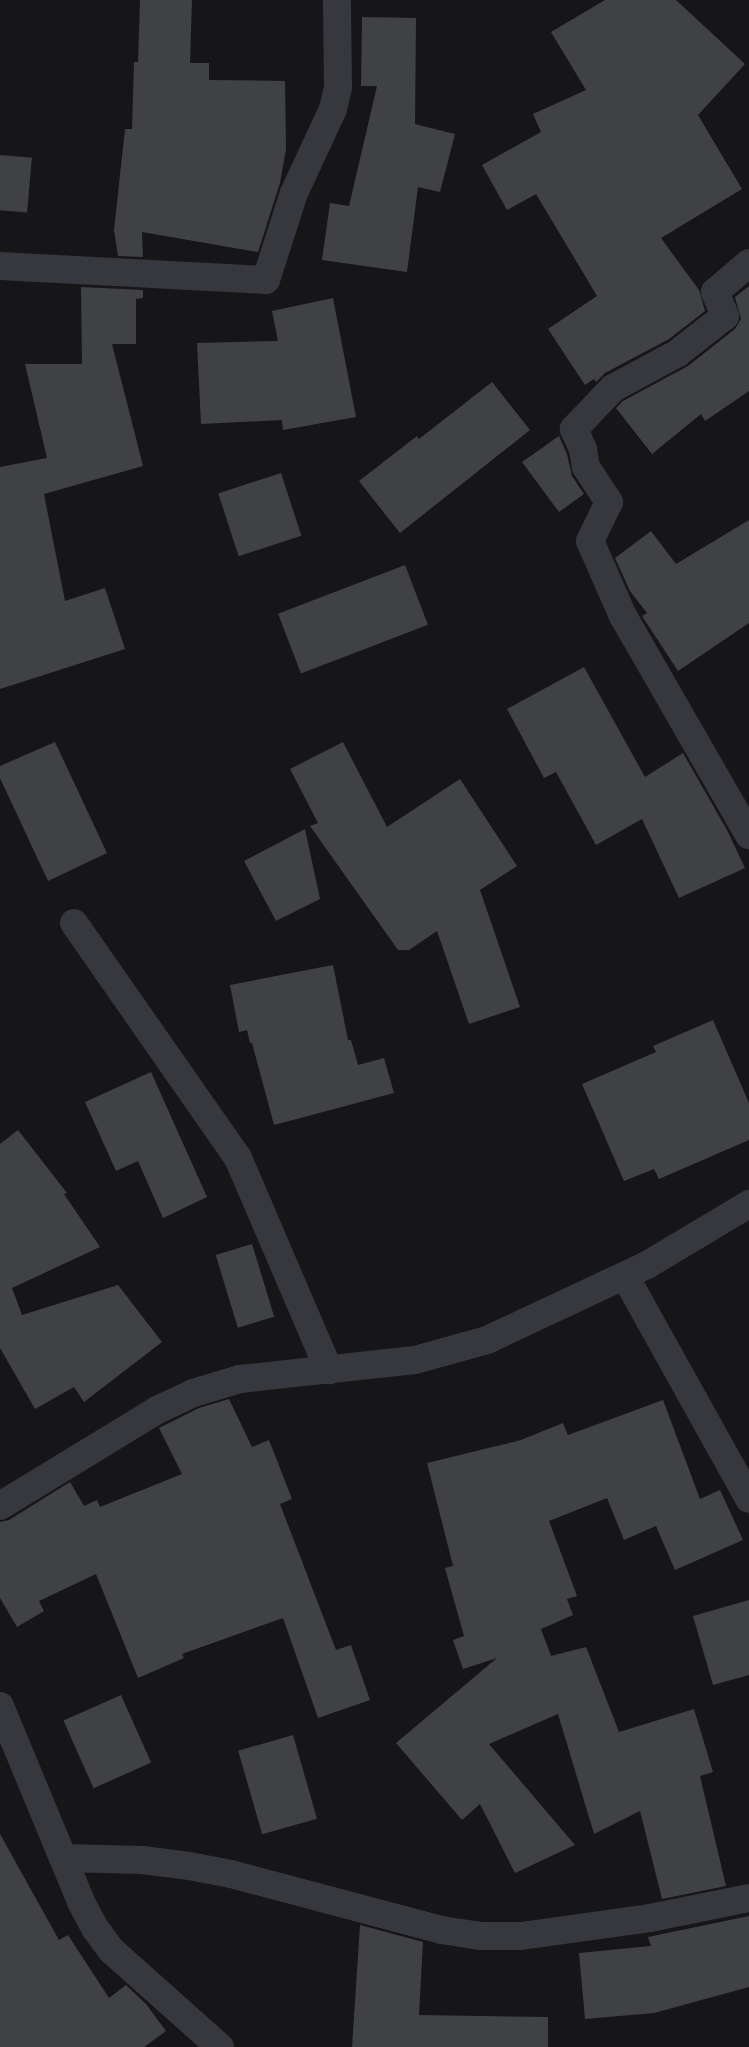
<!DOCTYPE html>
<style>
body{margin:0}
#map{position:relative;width:749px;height:2047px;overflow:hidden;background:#161618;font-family:Ubuntu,sans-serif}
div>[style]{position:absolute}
.building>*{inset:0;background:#404145;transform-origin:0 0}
.minor>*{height:28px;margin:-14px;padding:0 14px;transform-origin:14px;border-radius:14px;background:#37383d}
span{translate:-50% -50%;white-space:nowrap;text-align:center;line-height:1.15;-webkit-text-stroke:4.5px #111113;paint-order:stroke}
</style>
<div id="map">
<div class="building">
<i style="clip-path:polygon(140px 0,192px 0,190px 63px,209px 63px,209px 80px,285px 81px,286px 149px,280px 183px,258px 252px,142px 232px,143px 257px,118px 256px,114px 230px,125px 129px,132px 129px,134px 62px,138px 62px)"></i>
<i style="clip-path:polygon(605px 0,676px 0,745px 64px,698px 115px,742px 189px,661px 238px,699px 290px,705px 311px,669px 339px,605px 373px,596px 382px,594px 379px,585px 385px,548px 329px,597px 296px,536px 194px,507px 210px,482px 165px,541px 132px,533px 114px,586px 90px,551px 32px)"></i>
<i style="clip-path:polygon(362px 17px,416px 18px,415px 124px,455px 134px,440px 192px,418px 187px,407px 272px,322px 260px,330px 203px,349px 206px,377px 86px,361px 86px)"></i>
<i style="left:0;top:155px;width:32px;height:55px;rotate:5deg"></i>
<i style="clip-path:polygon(749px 286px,749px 391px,705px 421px,701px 414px,652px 454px,616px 408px,623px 401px,688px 366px,735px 329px,741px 319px,735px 297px)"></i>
<i style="clip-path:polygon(81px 287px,143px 290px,143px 298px,136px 299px,136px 344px,112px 344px,143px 466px,44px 494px,65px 601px,105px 588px,125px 649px,0 689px,0 467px,47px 458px,25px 364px,82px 364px)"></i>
<i style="clip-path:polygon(333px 298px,356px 417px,283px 430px,282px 420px,201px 424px,197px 343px,278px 341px,272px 311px)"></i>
<i style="clip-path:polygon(492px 382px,530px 430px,400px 533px,359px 481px,417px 436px,419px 439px)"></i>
<i style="clip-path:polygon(559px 436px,567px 454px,572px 476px,584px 494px,559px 512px,522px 462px)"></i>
<i style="left:281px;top:473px;width:66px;height:66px;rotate:72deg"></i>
<i style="clip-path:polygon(749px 520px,749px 623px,678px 671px,642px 616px,647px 613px,630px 591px,615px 558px,651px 531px,676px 564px)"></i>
<i style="left:405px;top:565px;width:64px;height:136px;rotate:69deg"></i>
<i style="clip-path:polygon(584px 667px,645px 777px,683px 753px,727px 830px,745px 868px,679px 898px,642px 819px,596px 845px,556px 772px,544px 778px,507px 709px)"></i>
<i style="clip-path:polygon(55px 742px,107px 853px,48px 881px,0 778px,0 766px)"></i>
<i style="clip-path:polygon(343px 742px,387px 827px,460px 779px,517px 866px,480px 890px,520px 1007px,469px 1024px,437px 931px,409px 950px,398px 950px,310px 826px,318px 823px,290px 769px)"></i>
<i style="clip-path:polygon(305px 829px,320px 899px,276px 921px,244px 861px)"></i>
<i style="clip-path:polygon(333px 965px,348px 1040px,351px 1040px,358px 1065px,384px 1058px,394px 1093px,274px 1125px,252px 1043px,250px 1043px,247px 1030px,239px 1032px,230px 985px)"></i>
<i style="clip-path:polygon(713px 1020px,749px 1103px,749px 1140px,659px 1179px,654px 1169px,624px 1181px,582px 1084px,656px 1052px,653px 1046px)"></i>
<i style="clip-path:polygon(151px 1072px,207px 1197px,163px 1218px,138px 1161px,116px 1171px,85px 1102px)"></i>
<i style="clip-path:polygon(18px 1130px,67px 1193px,64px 1194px,100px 1247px,12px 1288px,22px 1315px,118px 1285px,162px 1342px,84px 1402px,74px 1387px,35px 1409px,0 1348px,0 1144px)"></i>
<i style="left:252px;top:1244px;width:76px;height:38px;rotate:73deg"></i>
<i style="clip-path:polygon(229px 1399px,252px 1447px,269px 1440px,292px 1499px,280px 1504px,336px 1650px,351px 1645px,370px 1700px,318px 1718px,283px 1618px,182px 1654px,184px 1658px,138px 1678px,96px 1574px,39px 1601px,44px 1611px,17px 1627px,0 1598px,0 1522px,9px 1520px,70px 1482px,84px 1506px,97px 1500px,100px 1507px,182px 1474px,159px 1428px,199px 1408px)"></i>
<i style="clip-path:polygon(663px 1400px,700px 1499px,720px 1490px,743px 1540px,675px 1570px,656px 1526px,624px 1540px,607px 1498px,549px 1521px,577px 1596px,567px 1599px,573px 1615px,541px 1629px,551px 1656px,586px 1647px,619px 1732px,694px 1709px,713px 1772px,700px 1776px,726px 1886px,662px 1899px,640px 1811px,594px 1834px,558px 1714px,489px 1744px,575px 1845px,515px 1873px,480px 1804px,462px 1820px,396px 1743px,497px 1658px,463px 1669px,453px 1640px,464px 1636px,445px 1568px,453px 1566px,427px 1463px,521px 1440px,563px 1423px,568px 1435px)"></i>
<i style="clip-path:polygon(749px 1600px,749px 1675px,713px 1685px,693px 1616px)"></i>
<i style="left:121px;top:1695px;width:74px;height:63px;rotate:66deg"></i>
<i style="left:293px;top:1735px;width:87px;height:57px;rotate:74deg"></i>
<i style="clip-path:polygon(0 1834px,59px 1940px,68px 1935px,109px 1998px,126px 1985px,146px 2004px,166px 2031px,144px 2047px,0 2047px)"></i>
<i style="clip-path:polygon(749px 1916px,749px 1987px,654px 2013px,585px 2019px,579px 1953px,651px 1946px,648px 1937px)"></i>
<i style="clip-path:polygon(360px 1925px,423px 1942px,419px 2015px,548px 2017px,548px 2047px,352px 2047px)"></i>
</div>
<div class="minor">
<i style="left:749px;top:263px;width:45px;rotate:139.5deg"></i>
<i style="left:715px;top:292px;width:26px;rotate:67deg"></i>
<i style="left:725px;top:316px;width:60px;rotate:141.8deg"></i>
<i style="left:678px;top:353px;width:74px;rotate:151.7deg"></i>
<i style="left:613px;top:388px;width:57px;rotate:133.6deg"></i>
<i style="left:574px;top:429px;width:22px;rotate:66deg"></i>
<i style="left:583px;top:449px;width:18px;rotate:81deg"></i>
<i style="left:586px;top:467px;width:42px;rotate:56.7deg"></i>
<i style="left:609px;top:502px;width:43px;rotate:116deg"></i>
<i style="left:590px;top:541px;width:82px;rotate:66.3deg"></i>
<i style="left:623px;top:616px;width:253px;rotate:60.1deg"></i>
<i style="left:0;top:266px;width:266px;rotate:3deg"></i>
<i style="left:266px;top:280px;width:91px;rotate:-72.2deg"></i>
<i style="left:294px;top:193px;width:93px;rotate:-65.1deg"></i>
<i style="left:333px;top:109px;width:23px;rotate:-77deg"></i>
<i style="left:338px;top:87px;width:87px;rotate:-90.7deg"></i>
<i style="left:74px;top:923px;width:287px;rotate:55.1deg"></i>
<i style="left:238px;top:1158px;width:231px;rotate:66.8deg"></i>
<i style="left:625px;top:1276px;width:255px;rotate:60.9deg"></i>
<i style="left:0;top:1506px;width:184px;rotate:-31.4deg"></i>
<i style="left:157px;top:1410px;width:40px;rotate:-25deg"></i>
<i style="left:193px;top:1393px;width:49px;rotate:-16.6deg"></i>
<i style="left:240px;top:1379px;width:176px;rotate:-6.2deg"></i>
<i style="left:415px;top:1360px;width:75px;rotate:-15.5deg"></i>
<i style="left:487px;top:1340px;width:177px;rotate:-25.1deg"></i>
<i style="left:647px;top:1265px;width:119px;rotate:-30.9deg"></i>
<i style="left:0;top:1706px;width:212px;rotate:67.5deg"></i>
<i style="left:81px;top:1902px;width:30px;rotate:62deg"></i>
<i style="left:95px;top:1928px;width:27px;rotate:54deg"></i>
<i style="left:111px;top:1950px;width:146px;rotate:41.7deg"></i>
<i style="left:63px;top:1858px;width:79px;rotate:1.5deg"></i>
<i style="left:142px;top:1860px;width:47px;rotate:7.3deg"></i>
<i style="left:189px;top:1866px;width:43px;rotate:10.8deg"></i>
<i style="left:231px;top:1874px;width:218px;rotate:14.9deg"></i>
<i style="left:442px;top:1930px;width:38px;rotate:9deg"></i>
<i style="left:480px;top:1936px;width:41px"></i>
<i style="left:521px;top:1936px;width:130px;rotate:-7.9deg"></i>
<i style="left:650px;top:1918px;width:101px;rotate:-11.4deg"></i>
</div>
</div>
